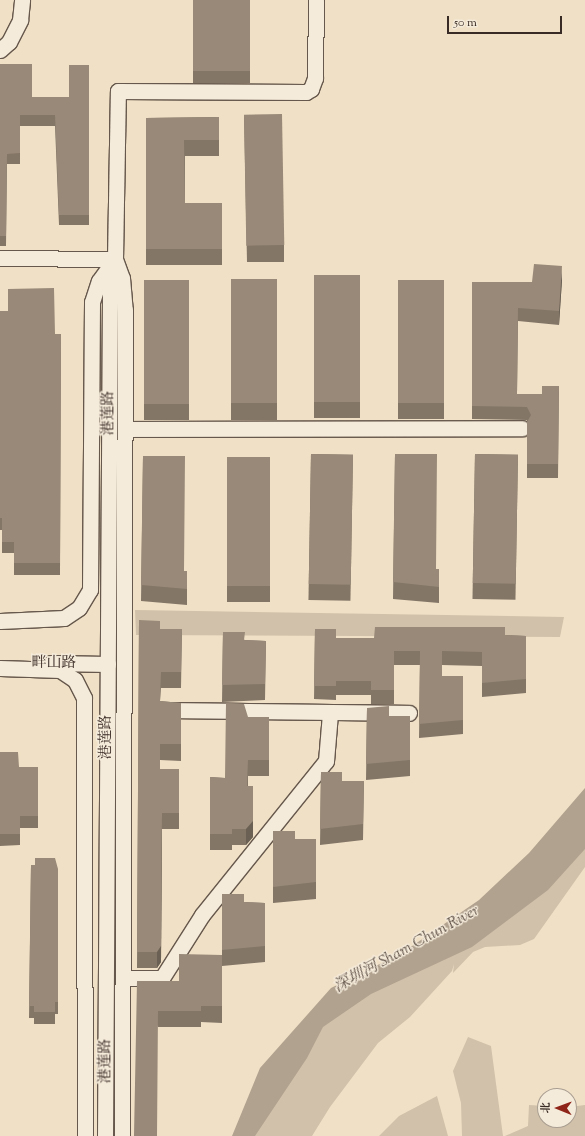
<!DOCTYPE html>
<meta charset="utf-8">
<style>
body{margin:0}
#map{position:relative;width:585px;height:1136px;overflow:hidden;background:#f0e0c6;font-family:"Sorts Mill Goudy","Noto Serif SC",serif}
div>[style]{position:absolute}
.green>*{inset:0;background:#d1c1aa}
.water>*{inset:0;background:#b1a28f}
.roads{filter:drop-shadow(1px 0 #66584c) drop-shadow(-1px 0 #66584c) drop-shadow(0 1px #66584c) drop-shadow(0 -1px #66584c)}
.minor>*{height:15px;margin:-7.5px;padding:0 7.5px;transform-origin:7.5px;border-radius:7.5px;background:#f5ebda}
.wall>*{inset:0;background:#837667;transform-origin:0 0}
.shaded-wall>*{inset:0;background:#6a6054}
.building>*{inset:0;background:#988978;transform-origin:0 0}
span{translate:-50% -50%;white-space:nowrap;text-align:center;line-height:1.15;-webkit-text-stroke:3px #f5ebda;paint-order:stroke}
.street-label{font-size:15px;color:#382a24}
.water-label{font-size:16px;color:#5c4e44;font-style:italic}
.north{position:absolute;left:537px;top:1088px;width:40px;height:40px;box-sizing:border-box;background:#f5ebda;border:1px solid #a99e91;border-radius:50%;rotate:271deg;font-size:11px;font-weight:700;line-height:16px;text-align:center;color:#382a24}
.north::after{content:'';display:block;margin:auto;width:14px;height:18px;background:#8f2418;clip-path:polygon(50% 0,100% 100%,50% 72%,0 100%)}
.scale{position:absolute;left:447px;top:16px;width:115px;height:18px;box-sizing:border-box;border:2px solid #382a24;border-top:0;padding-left:5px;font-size:12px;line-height:14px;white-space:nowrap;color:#382a24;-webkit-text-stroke:3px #f5ebda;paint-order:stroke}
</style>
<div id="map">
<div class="green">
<i style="clip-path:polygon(135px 610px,564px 617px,560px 637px,136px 635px)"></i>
<i style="clip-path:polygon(585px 820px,585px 867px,534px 939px,520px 945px,485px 947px,473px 952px,453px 973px,454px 964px,452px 971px,410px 1017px,378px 1043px,330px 1107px,312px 1136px,247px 1136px,304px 1034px,362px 994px)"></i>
<i style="clip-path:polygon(468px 1037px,491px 1046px,503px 1136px,462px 1136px,461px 1103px,453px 1071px)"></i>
<i style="clip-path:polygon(437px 1096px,448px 1136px,379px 1136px,399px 1116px)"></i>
<i style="clip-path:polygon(529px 1105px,545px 1106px,545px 1120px,569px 1120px,569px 1107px,585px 1105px,585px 1136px,505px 1136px,528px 1126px)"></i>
</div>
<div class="water">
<i style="clip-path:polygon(585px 788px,585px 849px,548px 890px,472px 947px,371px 994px,323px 1027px,307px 1058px,255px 1136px,232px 1136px,260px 1068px,331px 988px,402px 953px,479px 900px,529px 853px)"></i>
</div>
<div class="roads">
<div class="minor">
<i style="left:0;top:50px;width:12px;rotate:-42deg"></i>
<i style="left:9px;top:42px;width:25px;rotate:-63deg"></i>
<i style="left:20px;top:20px;width:20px;rotate:-84deg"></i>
<i style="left:0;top:258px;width:115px;rotate:0.5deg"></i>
<i style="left:125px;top:429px;width:397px;rotate:-0.1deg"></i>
<i style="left:0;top:621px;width:64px;rotate:-2.7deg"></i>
<i style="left:64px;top:618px;width:18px;rotate:-34deg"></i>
<i style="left:79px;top:608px;width:21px;rotate:-59deg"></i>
<i style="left:90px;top:590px;width:288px;rotate:-89.6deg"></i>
<i style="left:92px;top:302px;width:22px;rotate:-72deg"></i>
<i style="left:99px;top:281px;width:27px;rotate:-54deg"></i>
<i style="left:115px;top:259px;width:20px;rotate:70deg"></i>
<i style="left:122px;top:278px;width:32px;rotate:85deg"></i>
<i style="left:125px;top:310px;width:826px;rotate:90.21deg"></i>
<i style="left:51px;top:663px;width:57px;rotate:1deg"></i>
<i style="left:0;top:668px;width:60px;rotate:1.9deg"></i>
<i style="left:60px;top:670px;width:18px;rotate:34deg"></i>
<i style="left:75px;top:680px;width:20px;rotate:63deg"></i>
<i style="left:84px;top:698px;width:438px;rotate:89.9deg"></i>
<i style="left:173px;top:710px;width:236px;rotate:0.7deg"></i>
<i style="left:123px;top:978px;width:39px"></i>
<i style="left:162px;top:978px;width:75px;rotate:-57.6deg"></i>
<i style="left:202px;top:915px;width:198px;rotate:-51.2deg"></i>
<i style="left:326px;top:761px;width:48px;rotate:-85.2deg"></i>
<i style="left:105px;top:1136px;width:845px;rotate:-89.66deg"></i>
<i style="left:110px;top:291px;width:32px;rotate:-81deg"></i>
<i style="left:115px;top:259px;width:168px;rotate:-89deg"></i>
<i style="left:118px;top:91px;width:188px;rotate:0.3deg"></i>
<i style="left:306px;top:92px;width:6px;rotate:-31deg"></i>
<i style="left:311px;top:89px;width:12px;rotate:-70deg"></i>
<i style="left:315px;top:78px;width:78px;rotate:-89.3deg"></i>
</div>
</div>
<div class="wall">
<i style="left:250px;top:0;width:83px;height:57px;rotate:90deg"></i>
<i style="clip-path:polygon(0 64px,32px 97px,69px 97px,89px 65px,89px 225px,59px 225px,55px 126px,20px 126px,20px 164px,7px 164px,6px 246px,0 246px)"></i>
<i style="clip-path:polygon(244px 115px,284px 245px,284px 262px,247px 262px)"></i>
<i style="clip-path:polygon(219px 117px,219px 156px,185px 156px,185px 203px,222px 203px,222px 265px,146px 265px,146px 118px)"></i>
<i style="left:314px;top:275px;width:46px;height:143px"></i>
<i style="left:231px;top:279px;width:46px;height:141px"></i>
<i style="left:144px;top:280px;width:45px;height:140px"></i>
<i style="left:398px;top:280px;width:46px;height:139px"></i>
<i style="clip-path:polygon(562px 280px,559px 325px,518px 321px,517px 394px,542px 394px,559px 386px,558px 478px,527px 478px,527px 420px,472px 419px,472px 282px,532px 282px)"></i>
<i style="clip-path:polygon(0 311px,55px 334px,61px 334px,60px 575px,14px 575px,14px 553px,2px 553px,2px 530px,0 530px)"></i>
<i style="left:311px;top:454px;width:42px;height:146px;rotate:1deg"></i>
<i style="clip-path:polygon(395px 454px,436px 569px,439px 569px,439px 603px,393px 599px)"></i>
<i style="left:475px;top:454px;width:43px;height:145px;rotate:1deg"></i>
<i style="clip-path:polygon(143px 456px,184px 571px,187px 571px,187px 605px,141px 601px)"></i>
<i style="left:227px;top:457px;width:43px;height:145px"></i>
<i style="clip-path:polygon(139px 620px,160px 629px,182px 629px,181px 688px,161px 688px,160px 701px,181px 703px,181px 761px,160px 760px,160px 769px,179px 769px,179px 829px,162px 829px,161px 962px,157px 968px,137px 968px)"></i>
<i style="clip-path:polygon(315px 629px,336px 638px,374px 638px,505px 635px,526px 636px,526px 693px,482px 697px,482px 666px,442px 665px,442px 676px,463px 676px,463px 734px,419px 738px,420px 665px,394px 665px,394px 704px,371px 704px,371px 695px,336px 695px,336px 700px,314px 699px)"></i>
<i style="clip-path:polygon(223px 632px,245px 640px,266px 641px,265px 700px,222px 702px)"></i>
<i style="clip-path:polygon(367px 708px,389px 716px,410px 716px,410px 776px,366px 780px)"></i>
<i style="clip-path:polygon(248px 717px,269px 717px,269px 776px,248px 776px,248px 786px,253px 837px,246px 845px,232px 845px,232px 850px,210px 850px,210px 777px,225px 778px)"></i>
<i style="clip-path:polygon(0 752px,19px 767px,38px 767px,38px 828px,20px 828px,20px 845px,0 846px)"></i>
<i style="clip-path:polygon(321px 772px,342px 781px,364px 781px,363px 840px,320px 845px)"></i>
<i style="clip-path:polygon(273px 831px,295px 839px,316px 839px,316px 899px,273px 903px)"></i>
<i style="clip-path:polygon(31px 865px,58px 869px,58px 1014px,55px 1014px,55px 1024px,34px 1024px,34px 1018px,29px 1018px)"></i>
<i style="clip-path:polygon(222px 894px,244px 902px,265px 903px,265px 962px,222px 966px,222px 1023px,201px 1022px,201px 1027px,158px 1027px,137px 981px,179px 981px,222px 955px)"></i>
</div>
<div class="shaded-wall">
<i style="clip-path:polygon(562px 266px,562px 280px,559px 325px,559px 311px)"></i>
<i style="clip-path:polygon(253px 786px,253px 837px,246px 845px,246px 829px)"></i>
<i style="clip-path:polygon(162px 813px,161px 962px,157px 968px,157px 952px)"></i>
</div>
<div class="building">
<i style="left:193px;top:0;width:57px;height:71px"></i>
<i style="clip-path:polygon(0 64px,32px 64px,32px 97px,69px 97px,69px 65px,89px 65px,89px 215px,59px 215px,55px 115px,20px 115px,20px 153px,7px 154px,6px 236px,0 236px)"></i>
<i style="left:282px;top:114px;width:131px;height:38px;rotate:89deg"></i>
<i style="clip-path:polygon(219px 117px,219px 140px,184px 140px,185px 203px,222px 203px,222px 249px,146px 249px,146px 118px)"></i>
<i style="clip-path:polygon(534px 264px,562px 266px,559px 311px,518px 308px,517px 394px,542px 394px,542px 386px,559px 386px,558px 464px,527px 464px,527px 422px,531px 415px,527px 407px,472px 406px,472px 282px,532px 282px)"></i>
<i style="left:314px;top:275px;width:46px;height:127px"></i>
<i style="left:231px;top:279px;width:46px;height:124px"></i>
<i style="left:144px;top:280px;width:45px;height:124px"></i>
<i style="left:398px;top:280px;width:46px;height:123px"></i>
<i style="clip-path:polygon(54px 288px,55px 334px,61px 334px,60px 563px,14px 563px,14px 542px,2px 542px,2px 518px,0 518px,0 311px,8px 311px,8px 289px)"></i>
<i style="left:311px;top:454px;width:42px;height:130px;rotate:1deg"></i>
<i style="clip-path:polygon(395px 454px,437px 454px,436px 569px,439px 569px,439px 587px,393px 582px)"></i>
<i style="left:475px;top:454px;width:43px;height:129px;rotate:1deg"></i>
<i style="clip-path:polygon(143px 456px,185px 456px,184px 571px,187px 571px,187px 589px,141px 585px)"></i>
<i style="left:227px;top:457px;width:43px;height:129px"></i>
<i style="clip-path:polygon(139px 620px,160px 621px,160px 629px,182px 629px,181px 672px,161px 672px,160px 701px,181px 703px,181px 744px,160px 744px,160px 769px,179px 769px,179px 813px,162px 813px,161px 946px,157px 952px,137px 952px)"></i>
<i style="clip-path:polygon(375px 627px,505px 627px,505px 635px,526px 636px,526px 679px,482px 683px,482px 652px,442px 651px,442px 676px,463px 676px,463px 720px,419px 724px,420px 651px,394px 651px,394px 690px,371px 690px,371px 681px,336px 681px,336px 686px,314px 686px,315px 629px,336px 629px,336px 638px,374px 638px)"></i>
<i style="clip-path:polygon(223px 632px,245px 632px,244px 640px,266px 641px,265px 684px,222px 685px)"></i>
<i style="clip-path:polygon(226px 703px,244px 704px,248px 717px,269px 717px,269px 760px,248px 760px,247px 786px,253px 786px,253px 821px,246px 829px,232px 829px,232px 834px,210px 834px,210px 777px,225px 778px)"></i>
<i style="clip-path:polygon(389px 706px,389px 716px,410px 716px,410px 760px,366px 764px,367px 708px)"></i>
<i style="clip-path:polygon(0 752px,18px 752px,19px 767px,38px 767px,38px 816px,20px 816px,20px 834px,0 834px)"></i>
<i style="clip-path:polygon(321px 772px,342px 772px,342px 781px,364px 781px,363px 824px,320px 829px)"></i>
<i style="clip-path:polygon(273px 831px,295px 831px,295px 839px,316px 839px,316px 882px,273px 887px)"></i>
<i style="clip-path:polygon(35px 858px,55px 858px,58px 869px,58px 1002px,55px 1002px,55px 1012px,34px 1012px,34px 1006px,29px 1006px,31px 865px,35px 865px)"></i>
<i style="clip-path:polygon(222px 894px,244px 894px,244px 902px,265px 903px,265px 946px,222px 950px)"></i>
<i style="clip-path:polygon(179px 954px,222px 955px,222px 1006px,201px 1006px,201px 1011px,158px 1011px,157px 1136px,134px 1136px,137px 981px,179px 981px)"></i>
</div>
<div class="street-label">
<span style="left:109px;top:413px;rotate:-90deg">港莲路</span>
<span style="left:54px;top:664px">畔山路</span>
<span style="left:107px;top:737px;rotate:-90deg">港莲路</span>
<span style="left:106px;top:1061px;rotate:-90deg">港莲路</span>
</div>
<div class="water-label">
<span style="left:407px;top:950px;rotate:-29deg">深圳河 Sham Chun River</span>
</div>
<div class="north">北</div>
<div class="scale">50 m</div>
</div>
